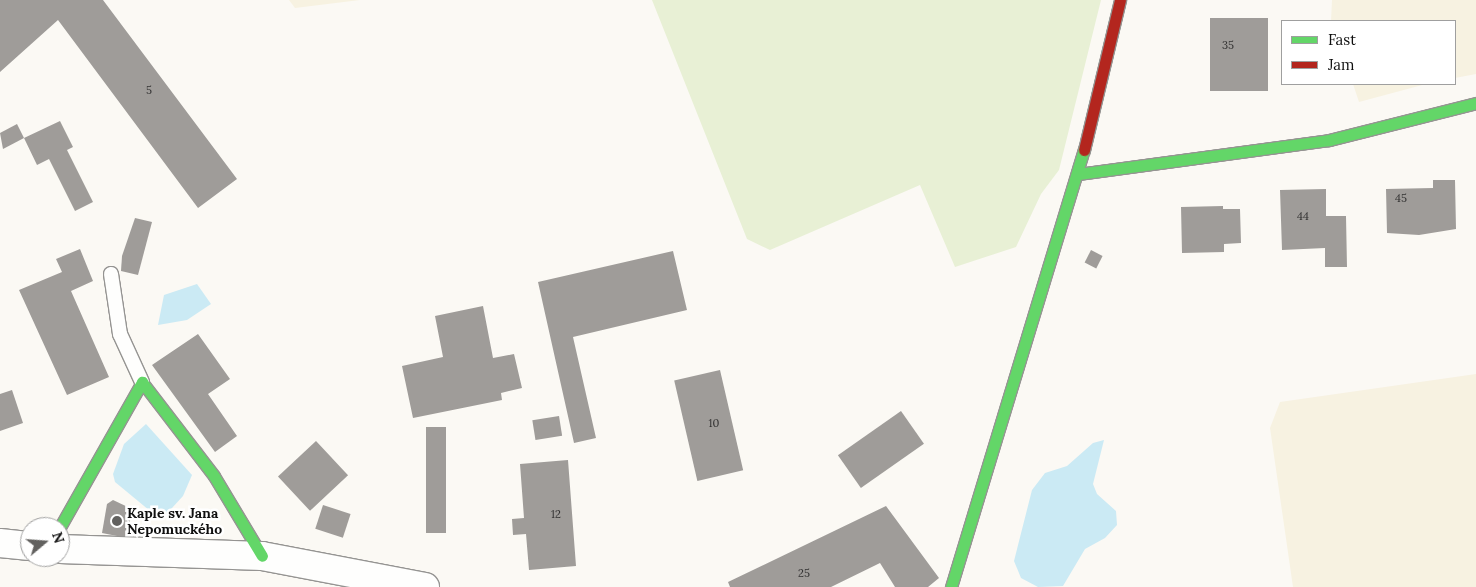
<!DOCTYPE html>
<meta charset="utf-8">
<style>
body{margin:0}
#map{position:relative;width:1476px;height:587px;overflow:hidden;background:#fbf9f4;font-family:Lora,serif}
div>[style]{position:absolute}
.farmland>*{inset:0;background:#f7f2e1}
.green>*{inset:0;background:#e8f0d5}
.water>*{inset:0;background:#cbeaf4}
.building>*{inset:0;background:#9f9c99;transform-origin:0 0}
.roads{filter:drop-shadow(1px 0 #959492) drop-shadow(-1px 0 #959492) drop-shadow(0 1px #959492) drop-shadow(0 -1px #959492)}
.lane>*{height:14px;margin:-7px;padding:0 7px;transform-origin:7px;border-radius:7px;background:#fefefd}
.street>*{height:28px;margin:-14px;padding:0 14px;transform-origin:14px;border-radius:14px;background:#fefefd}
.fast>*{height:11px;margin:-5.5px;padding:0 5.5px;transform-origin:5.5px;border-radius:5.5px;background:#63d668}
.jam>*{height:11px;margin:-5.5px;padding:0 5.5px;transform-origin:5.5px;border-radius:5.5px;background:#b3261e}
.dots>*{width:14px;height:14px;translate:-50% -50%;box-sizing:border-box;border:2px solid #fff;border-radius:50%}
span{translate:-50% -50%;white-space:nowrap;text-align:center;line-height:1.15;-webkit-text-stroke:5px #fff;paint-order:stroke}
.number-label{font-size:11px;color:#333232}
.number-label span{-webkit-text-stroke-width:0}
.poi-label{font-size:14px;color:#0f0f0f;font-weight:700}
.left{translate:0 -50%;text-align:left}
.legend{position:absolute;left:1281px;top:20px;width:175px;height:65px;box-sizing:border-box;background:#fff;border:1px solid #9f9f9f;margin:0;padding:6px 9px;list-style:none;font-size:15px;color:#0f0f0f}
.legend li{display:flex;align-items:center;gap:10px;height:25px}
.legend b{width:25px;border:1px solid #9f9f9f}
.north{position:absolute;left:20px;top:517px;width:50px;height:50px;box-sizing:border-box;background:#fff;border:1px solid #9f9f9f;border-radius:50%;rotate:72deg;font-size:14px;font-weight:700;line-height:20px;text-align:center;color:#0f0f0f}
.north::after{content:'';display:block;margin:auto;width:18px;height:22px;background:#62615f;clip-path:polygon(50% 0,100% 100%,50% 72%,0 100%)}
</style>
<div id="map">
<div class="farmland">
<i style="clip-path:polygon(289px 0,360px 0,295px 8px)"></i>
<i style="clip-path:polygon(1332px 0,1476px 0,1476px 74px,1455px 78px,1455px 21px,1331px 21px)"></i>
<i style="clip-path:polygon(1353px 84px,1426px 84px,1359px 102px)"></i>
<i style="clip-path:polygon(1476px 374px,1476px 587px,1293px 587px,1270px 428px,1280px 402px)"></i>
</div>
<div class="green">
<i style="clip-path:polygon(652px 0,1101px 0,1059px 170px,1041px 194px,1016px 247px,955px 267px,920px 185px,770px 250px,747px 239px)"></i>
</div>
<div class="water">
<i style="clip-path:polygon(197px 284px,211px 304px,187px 320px,158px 325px,164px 295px)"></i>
<i style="clip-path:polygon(146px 424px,192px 475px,183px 496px,161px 520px,115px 482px,113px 474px,124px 444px)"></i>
<i style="clip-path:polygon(1104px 440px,1093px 484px,1097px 494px,1116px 511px,1117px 525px,1105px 538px,1085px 549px,1063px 586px,1038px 587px,1021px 578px,1014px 561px,1032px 490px,1045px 473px,1067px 466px,1093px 443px)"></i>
</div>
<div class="building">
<i style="clip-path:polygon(0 0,103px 0,237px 179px,198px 208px,58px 20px,0 72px)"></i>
<i style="left:1210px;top:18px;width:58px;height:73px"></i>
<i style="clip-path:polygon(60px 121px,73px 147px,67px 150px,93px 202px,75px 211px,49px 159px,37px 165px,24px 138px)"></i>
<i style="clip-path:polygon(17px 124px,24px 138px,3px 149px,0 133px)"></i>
<i style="clip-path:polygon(1433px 180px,1455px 180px,1456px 229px,1419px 235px,1387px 233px,1386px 189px,1433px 188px)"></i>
<i style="clip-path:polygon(1326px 189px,1326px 216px,1346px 216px,1347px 267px,1325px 267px,1325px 248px,1282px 250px,1280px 190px)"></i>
<i style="clip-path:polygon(1223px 206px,1223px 209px,1240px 209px,1241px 243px,1224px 244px,1224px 252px,1182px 253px,1181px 207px)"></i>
<i style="clip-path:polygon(135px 218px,152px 222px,138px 275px,121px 271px,122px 256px)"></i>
<i style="clip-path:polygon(80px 249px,93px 281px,71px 291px,109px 377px,67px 395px,19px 290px,62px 272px,56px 259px)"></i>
<i style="left:1091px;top:250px;width:13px;height:14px;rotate:27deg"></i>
<i style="clip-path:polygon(673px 251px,687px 310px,573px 337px,596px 438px,574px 443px,538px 282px)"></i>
<i style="clip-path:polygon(483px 306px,493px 358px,514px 354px,522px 388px,501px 393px,502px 400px,413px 418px,402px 366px,443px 357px,435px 316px)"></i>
<i style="clip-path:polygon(198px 334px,230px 379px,208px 394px,237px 436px,215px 452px,152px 365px)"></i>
<i style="left:720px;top:370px;width:103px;height:47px;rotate:77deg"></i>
<i style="clip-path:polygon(12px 390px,23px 423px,0 431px,0 394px)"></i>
<i style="left:901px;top:411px;width:40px;height:77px;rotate:55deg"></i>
<i style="left:559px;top:416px;width:20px;height:27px;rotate:81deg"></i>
<i style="left:426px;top:427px;width:20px;height:106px"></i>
<i style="left:316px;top:441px;width:47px;height:52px;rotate:47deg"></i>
<i style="clip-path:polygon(568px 460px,576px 566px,529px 570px,526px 534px,513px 535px,512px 519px,524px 518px,520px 464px)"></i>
<i style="clip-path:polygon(113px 500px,132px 509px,127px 538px,102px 533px,107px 504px)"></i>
<i style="left:323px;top:505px;width:29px;height:25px;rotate:18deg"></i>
<i style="clip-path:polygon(886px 506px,939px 578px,928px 587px,895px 587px,880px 563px,831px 587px,730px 587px,728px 582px)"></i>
</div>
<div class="roads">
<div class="lane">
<i style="left:111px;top:274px;width:61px;rotate:81.5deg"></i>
<i style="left:120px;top:334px;width:53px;rotate:65.4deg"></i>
</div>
<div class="street">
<i style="left:0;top:543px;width:30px;rotate:6deg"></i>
<i style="left:60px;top:549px;width:202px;rotate:2deg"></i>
<i style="left:262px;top:556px;width:166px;rotate:10.8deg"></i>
</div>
<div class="fast">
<i style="left:1078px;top:174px;width:253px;rotate:-7.7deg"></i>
<i style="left:1329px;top:140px;width:152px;rotate:-14.1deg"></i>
<i style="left:60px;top:527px;width:167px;rotate:-60.5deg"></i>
<i style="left:142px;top:382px;width:118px;rotate:52.5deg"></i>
<i style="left:214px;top:476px;width:93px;rotate:59deg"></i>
<i style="left:951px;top:587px;width:457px;rotate:-73.1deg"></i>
</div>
<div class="jam">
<i style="left:1084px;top:150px;width:154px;rotate:-76.5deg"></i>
</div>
</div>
<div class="dots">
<i style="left:117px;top:521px;background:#62615f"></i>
</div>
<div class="number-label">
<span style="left:1228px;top:45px">35</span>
<span style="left:149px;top:90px">5</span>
<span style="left:1401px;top:198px">45</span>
<span style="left:1303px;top:216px">44</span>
<span style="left:714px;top:423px">10</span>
<span style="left:556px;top:514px">12</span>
<span style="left:804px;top:573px">25</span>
</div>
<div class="poi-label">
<span class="left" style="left:127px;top:521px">Kaple sv. Jana<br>Nepomuckého</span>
</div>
<ul class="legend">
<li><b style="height:6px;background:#63d668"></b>Fast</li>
<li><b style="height:6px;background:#b3261e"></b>Jam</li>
</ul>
<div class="north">N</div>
</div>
